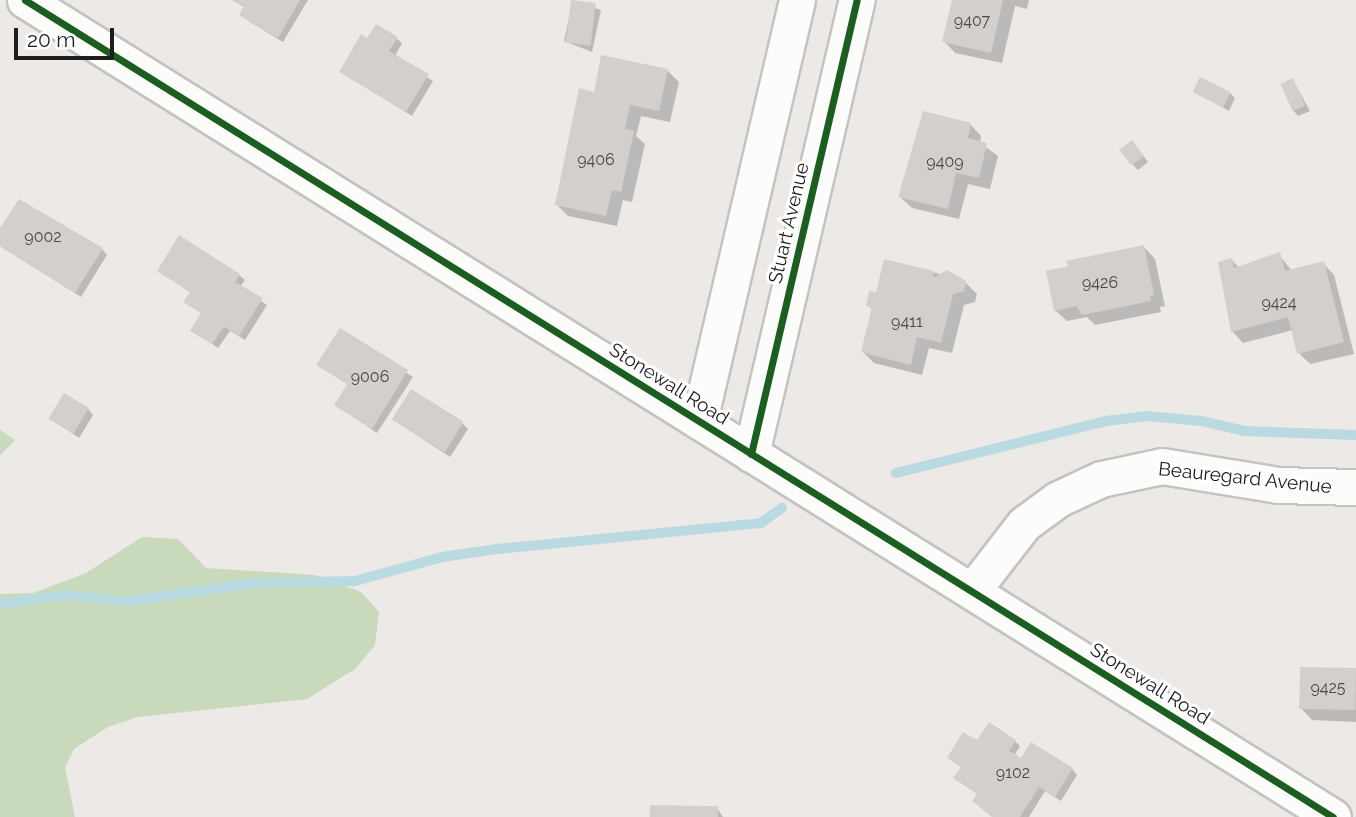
<!DOCTYPE html>
<style>
body{margin:0}
#map{position:relative;width:1356px;height:817px;overflow:hidden;background:#ece9e6;font-family:Raleway,sans-serif}
div>[style]{position:absolute}
.forest>*{inset:0;background:#c8dabb}
.shadow>*{inset:0;background:#0003}
.stream>*{height:10px;margin:-5px;padding:0 5px;transform-origin:5px;border-radius:5px;background:#b9dae0}
.building>*{inset:0;background:#d3cfcd;transform-origin:0 0}
.roads{filter:drop-shadow(2px 0 #c4c3c2) drop-shadow(-2px 0 #c4c3c2) drop-shadow(0 2px #c4c3c2) drop-shadow(0 -2px #c4c3c2)}
.minor>*{height:35px;margin:-17.5px;padding:0 17.5px;transform-origin:17.5px;border-radius:17.5px;background:#fcfcfb}
.cycleway>*{height:7px;margin:-3.5px;padding:0 3.5px;transform-origin:3.5px;border-radius:3.5px;background:#1b5e20}
span{translate:-50% -50%;white-space:nowrap;text-align:center;line-height:1.15;-webkit-text-stroke:6px #fff;paint-order:stroke}
.number-label{font-size:16px;color:#4a4a49}
.number-label span{-webkit-text-stroke-width:0}
.street-label{font-size:19px;color:#1d1d1d}
.scale{position:absolute;left:14px;top:28px;width:100px;height:32px;box-sizing:border-box;border:4px solid #1d1d1d;border-top:0;padding-left:9px;font-size:21px;line-height:24px;white-space:nowrap;color:#1d1d1d;-webkit-text-stroke:5px #fff;paint-order:stroke}
</style>
<div id="map">
<div class="forest">
<i style="clip-path:polygon(0 430px,15px 440px,0 455px)"></i>
<i style="clip-path:polygon(142px 537px,178px 539px,206px 568px,315px 575px,361px 592px,379px 612px,375px 645px,355px 669px,307px 699px,138px 717px,108px 727px,74px 749px,65px 767px,75px 817px,0 817px,0 594px,33px 593px,86px 573px)"></i>
</div>
<div class="shadow">
<i style="clip-path:polygon(232px 0,308px 0,283px 42px,247px 20px,241px 15px,246px 8px)"></i>
<i style="clip-path:polygon(573px 0,601px 10px,592px 52px,564px 41px)"></i>
<i style="clip-path:polygon(954px 0,1029px 0,1027px 9px,1015px 6px,1002px 63px,955px 53px,944px 41px)"></i>
<i style="clip-path:polygon(396px 38px,402px 43px,395px 56px,433px 81px,412px 116px,341px 72px,368px 40px)"></i>
<i style="clip-path:polygon(668px 71px,679px 82px,670px 122px,641px 116px,636px 136px,645px 144px,632px 202px,623px 200px,617px 226px,568px 216px,556px 204px,595px 94px)"></i>
<i style="clip-path:polygon(1293px 80px,1310px 111px,1298px 116px,1293px 110px)"></i>
<i style="clip-path:polygon(1195px 92px,1230px 93px,1235px 98px,1229px 111px)"></i>
<i style="clip-path:polygon(970px 124px,981px 136px,980px 143px,998px 156px,990px 189px,968px 184px,959px 219px,912px 208px,900px 197px)"></i>
<i style="clip-path:polygon(1132px 142px,1148px 162px,1138px 170px,1133px 165px)"></i>
<i style="clip-path:polygon(0 232px,102px 249px,107px 255px,81px 297px,0 246px)"></i>
<i style="clip-path:polygon(1144px 247px,1155px 259px,1165px 306px,1160px 307px,1161px 312px,1095px 325px,1087px 317px,1067px 321px,1055px 310px)"></i>
<i style="clip-path:polygon(1279px 255px,1292px 271px,1323px 263px,1334px 275px,1354px 354px,1310px 364px,1299px 353px,1293px 330px,1243px 343px,1232px 331px,1232px 260px,1239px 268px)"></i>
<i style="clip-path:polygon(159px 271px,239px 275px,245px 280px,240px 287px,267px 305px,245px 340px,230px 331px,218px 348px,192px 330px,202px 314px,186px 302px,191px 293px)"></i>
<i style="clip-path:polygon(933px 272px,965px 282px,977px 294px,975px 302px,964px 305px,952px 353px,929px 348px,922px 375px,874px 363px,863px 352px,873px 310px,868px 305px,877px 295px)"></i>
<i style="clip-path:polygon(340px 330px,413px 377px,377px 433px,336px 405px,349px 385px,318px 365px)"></i>
<i style="clip-path:polygon(88px 409px,93px 415px,79px 438px,51px 419px)"></i>
<i style="clip-path:polygon(394px 420px,463px 424px,468px 429px,450px 457px)"></i>
<i style="clip-path:polygon(1356px 670px,1356px 722px,1312px 720px,1301px 708px)"></i>
<i style="clip-path:polygon(1015px 741px,1020px 746px,1014px 756px,1021px 760px,1072px 769px,1077px 775px,1061px 801px,1045px 791px,1029px 817px,993px 817px,979px 795px,955px 778px,962px 768px,949px 758px,978px 743px)"></i>
<i style="clip-path:polygon(717px 808px,723px 817px,651px 817px)"></i>
</div>
<div class="stream">
<i style="left:896px;top:473px;width:216px;rotate:-13.9deg"></i>
<i style="left:1106px;top:421px;width:41px;rotate:-7deg"></i>
<i style="left:1147px;top:416px;width:55px;rotate:5.2deg"></i>
<i style="left:1202px;top:421px;width:43px;rotate:13.4deg"></i>
<i style="left:1244px;top:431px;width:112px;rotate:2deg"></i>
<i style="left:0;top:604px;width:67px;rotate:-7.8deg"></i>
<i style="left:66px;top:595px;width:61px;rotate:5.6deg"></i>
<i style="left:127px;top:601px;width:131px;rotate:-7.9deg"></i>
<i style="left:257px;top:583px;width:98px;rotate:-1.2deg"></i>
<i style="left:355px;top:581px;width:90px;rotate:-15.4deg"></i>
<i style="left:442px;top:557px;width:56px;rotate:-8.3deg"></i>
<i style="left:497px;top:549px;width:265px;rotate:-5.6deg"></i>
<i style="left:761px;top:523px;width:26px;rotate:-36deg"></i>
</div>
<div class="building">
<i style="clip-path:polygon(233px 0,300px 0,278px 38px,239px 15px,244px 6px)"></i>
<i style="left:571px;top:0;width:25px;height:43px;rotate:7deg"></i>
<i style="clip-path:polygon(952px 0,1003px 0,991px 53px,942px 42px)"></i>
<i style="clip-path:polygon(376px 24px,398px 37px,389px 51px,429px 74px,406px 112px,339px 72px,361px 34px,367px 38px)"></i>
<i style="clip-path:polygon(601px 55px,668px 69px,659px 111px,630px 105px,625px 129px,634px 131px,621px 192px,612px 190px,606px 216px,555px 205px,579px 88px,594px 92px)"></i>
<i style="left:1200px;top:77px;width:34px;height:17px;rotate:26deg"></i>
<i style="left:1293px;top:78px;width:30px;height:14px;rotate:66deg"></i>
<i style="clip-path:polygon(923px 111px,971px 123px,968px 138px,987px 143px,979px 178px,956px 173px,948px 209px,898px 197px)"></i>
<i style="left:1132px;top:140px;width:20px;height:16px;rotate:53deg"></i>
<i style="clip-path:polygon(19px 199px,103px 248px,75px 293px,0 246px,0 228px)"></i>
<i style="clip-path:polygon(179px 235px,240px 274px,235px 282px,263px 298px,239px 336px,224px 327px,212px 344px,190px 331px,201px 313px,183px 302px,190px 292px,157px 271px)"></i>
<i style="clip-path:polygon(1144px 245px,1154px 295px,1150px 296px,1151px 301px,1082px 315px,1076px 306px,1054px 311px,1046px 271px,1068px 266px,1066px 261px)"></i>
<i style="clip-path:polygon(1280px 252px,1285px 271px,1324px 261px,1344px 342px,1297px 354px,1288px 317px,1231px 332px,1218px 262px,1232px 258px,1234px 268px)"></i>
<i style="clip-path:polygon(884px 259px,934px 271px,933px 278px,947px 270px,966px 281px,964px 291px,953px 294px,941px 343px,917px 337px,911px 365px,861px 352px,872px 307px,866px 306px,869px 291px,876px 292px)"></i>
<i style="clip-path:polygon(340px 328px,408px 370px,372px 429px,334px 405px,347px 384px,316px 365px)"></i>
<i style="left:411px;top:389px;width:62px;height:36px;rotate:32deg"></i>
<i style="left:64px;top:393px;width:29px;height:30px;rotate:31deg"></i>
<i style="left:1300px;top:667px;width:56px;height:42px;rotate:1deg"></i>
<i style="clip-path:polygon(989px 722px,1016px 740px,1009px 751px,1021px 758px,1031px 742px,1073px 768px,1055px 797px,1039px 787px,1020px 817px,992px 817px,972px 801px,977px 794px,953px 778px,961px 767px,947px 758px,963px 732px,977px 740px)"></i>
<i style="left:650px;top:805px;width:68px;height:12px;rotate:1deg"></i>
</div>
<div class="roads">
<div class="minor">
<i style="left:25px;top:0;width:1542px;rotate:31.99deg"></i>
<i style="left:699px;top:421px;width:432px;rotate:-76.9deg"></i>
<i style="left:751px;top:454px;width:466px;rotate:-76.9deg"></i>
<i style="left:972px;top:591px;width:85px;rotate:-52.2deg"></i>
<i style="left:1024px;top:524px;width:42px;rotate:-36.3deg"></i>
<i style="left:1058px;top:499px;width:47px;rotate:-24.9deg"></i>
<i style="left:1101px;top:479px;width:62px;rotate:-12deg"></i>
<i style="left:1162px;top:466px;width:118px;rotate:9.3deg"></i>
<i style="left:1278px;top:485px;width:78px;rotate:1.5deg"></i>
</div>
</div>
<div class="cycleway">
<i style="left:25px;top:0;width:1542px;rotate:31.99deg"></i>
<i style="left:751px;top:454px;width:466px;rotate:-76.9deg"></i>
</div>
<div class="number-label">
<span style="left:972px;top:21px">9407</span>
<span style="left:596px;top:160px">9406</span>
<span style="left:945px;top:162px">9409</span>
<span style="left:43px;top:237px">9002</span>
<span style="left:1100px;top:283px">9426</span>
<span style="left:1279px;top:303px">9424</span>
<span style="left:907px;top:322px">9411</span>
<span style="left:370px;top:377px">9006</span>
<span style="left:1328px;top:688px">9425</span>
<span style="left:1013px;top:773px">9102</span>
</div>
<div class="street-label">
<span style="left:789px;top:223px;rotate:-77deg">Stuart Avenue</span>
<span style="left:669px;top:384px;rotate:32deg">Stonewall Road</span>
<span style="left:1245px;top:478px;rotate:6deg">Beauregard Avenue</span>
<span style="left:1150px;top:684px;rotate:32deg">Stonewall Road</span>
</div>
<div class="scale">20 m</div>
</div>
